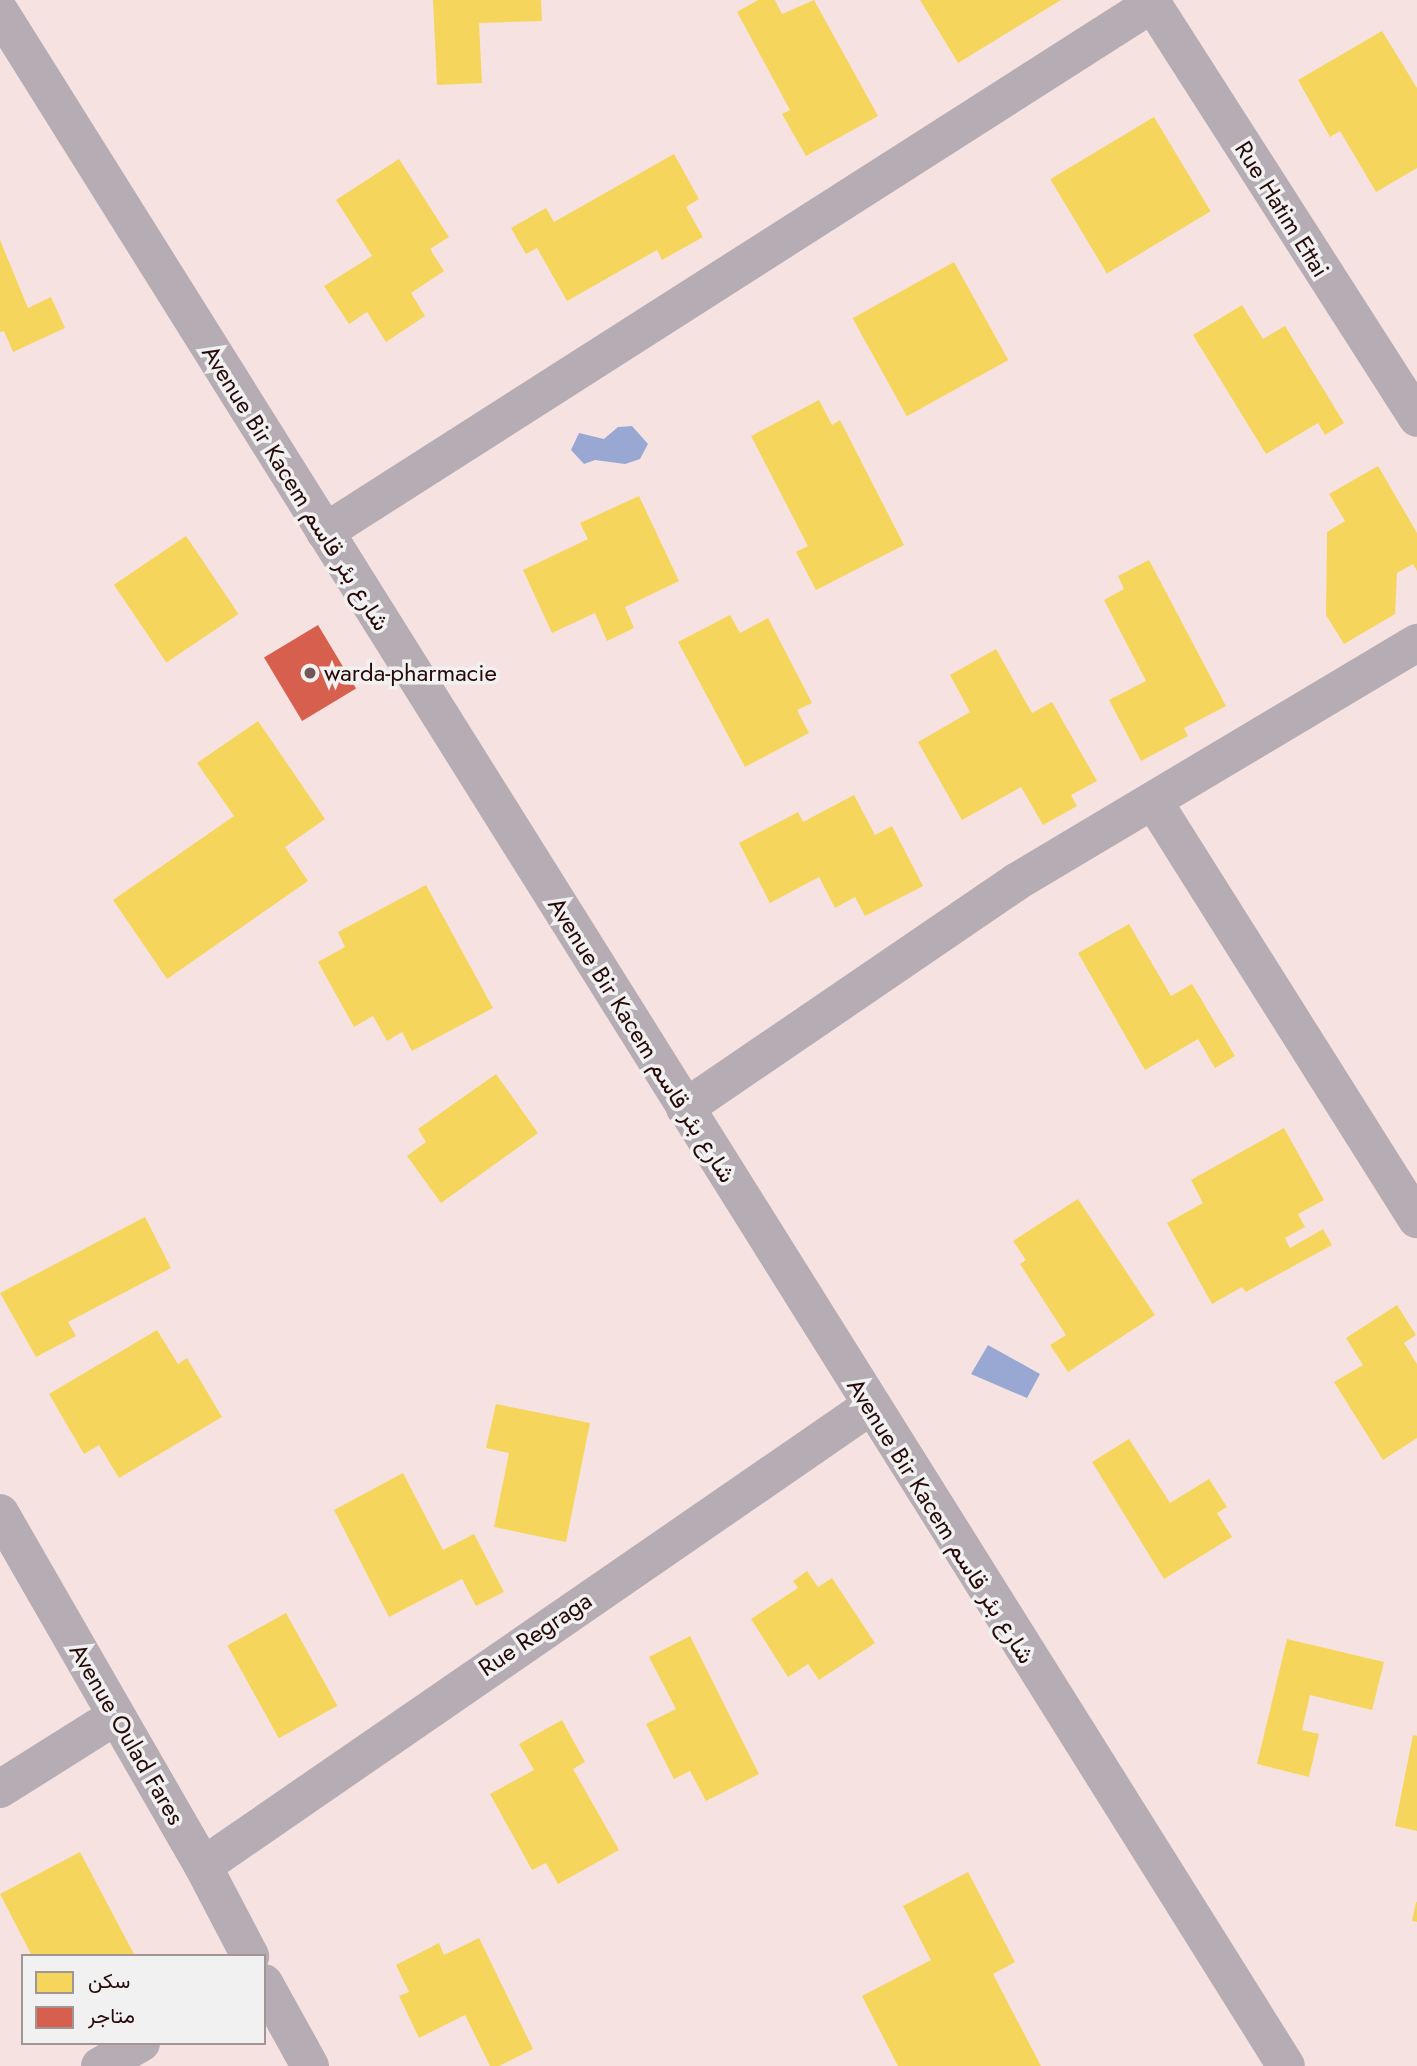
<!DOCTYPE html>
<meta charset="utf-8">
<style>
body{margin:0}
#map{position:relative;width:1417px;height:2066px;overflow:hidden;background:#f6e3e1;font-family:Jost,Vazirmatn,sans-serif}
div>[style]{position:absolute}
.water>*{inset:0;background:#98a8d2}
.homes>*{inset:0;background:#f6d55c;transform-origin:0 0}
.shops>*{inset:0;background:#d6604d;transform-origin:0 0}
.minor>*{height:38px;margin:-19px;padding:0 19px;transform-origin:19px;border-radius:19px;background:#b5acb4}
.dots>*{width:19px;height:19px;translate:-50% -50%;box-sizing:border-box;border:4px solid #f1f1f1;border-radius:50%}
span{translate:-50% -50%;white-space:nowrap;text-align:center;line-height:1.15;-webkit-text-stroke:7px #f1f1f1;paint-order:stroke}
.street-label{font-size:24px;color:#280a0a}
.poi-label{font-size:24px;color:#280a0a}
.left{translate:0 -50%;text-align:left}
.legend{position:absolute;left:21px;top:1954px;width:245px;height:91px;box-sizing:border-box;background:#f1f1f1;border:2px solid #a19595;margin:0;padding:9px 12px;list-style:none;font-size:21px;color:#280a0a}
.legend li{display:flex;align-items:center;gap:14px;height:35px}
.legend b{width:35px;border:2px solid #a19595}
</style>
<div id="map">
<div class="water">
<i style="clip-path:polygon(632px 426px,648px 444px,640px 459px,625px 464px,595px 460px,584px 464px,571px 450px,579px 433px,604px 439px,618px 427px)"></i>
<i style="clip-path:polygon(988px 1345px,1040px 1374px,1027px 1398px,971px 1374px)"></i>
</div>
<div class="homes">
<i style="clip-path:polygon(433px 0,541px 0,542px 21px,479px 23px,482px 83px,437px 85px)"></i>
<i style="clip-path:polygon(758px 0,775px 0,782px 14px,814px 0,878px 116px,806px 156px,782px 114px,790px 110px,737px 12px)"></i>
<i style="clip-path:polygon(920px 0,1061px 0,958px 63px)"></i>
<i style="clip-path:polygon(1382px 31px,1417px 88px,1417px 168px,1376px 192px,1340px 131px,1330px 137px,1298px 80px)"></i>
<i style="left:1154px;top:117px;width:110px;height:121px;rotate:59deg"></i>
<i style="clip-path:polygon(674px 154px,699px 199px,686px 207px,703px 237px,662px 260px,657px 250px,567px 301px,537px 248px,526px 254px,511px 228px,546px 208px,554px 222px)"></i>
<i style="clip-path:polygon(399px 159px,449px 237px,430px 249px,444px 271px,411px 293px,425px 316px,386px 342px,367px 312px,349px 324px,324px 286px,372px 256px,336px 200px)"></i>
<i style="clip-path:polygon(0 240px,28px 308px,51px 297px,65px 328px,13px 352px,4px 331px,0 332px)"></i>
<i style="left:954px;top:262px;width:112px;height:116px;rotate:61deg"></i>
<i style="clip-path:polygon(1242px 305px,1263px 339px,1285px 326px,1344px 423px,1325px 435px,1318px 423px,1266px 454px,1193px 335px)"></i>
<i style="clip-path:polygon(819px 400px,832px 425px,840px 420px,904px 545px,816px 590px,796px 552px,808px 546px,751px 436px)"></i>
<i style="clip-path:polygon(1378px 466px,1417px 533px,1417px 571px,1413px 564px,1397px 573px,1395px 614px,1344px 644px,1326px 615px,1327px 532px,1345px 521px,1329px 494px)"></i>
<i style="clip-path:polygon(639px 496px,679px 581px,625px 607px,634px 628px,607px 641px,595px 613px,552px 633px,523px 570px,588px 539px,580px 523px)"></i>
<i style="left:186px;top:536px;width:94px;height:87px;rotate:56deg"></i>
<i style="clip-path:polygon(1149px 560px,1226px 706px,1184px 728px,1188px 736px,1141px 761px,1109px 700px,1146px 681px,1104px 600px,1124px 589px,1118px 576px)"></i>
<i style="clip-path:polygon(730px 615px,740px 633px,768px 618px,812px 703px,797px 710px,809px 733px,745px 767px,678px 642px)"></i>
<i style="clip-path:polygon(996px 649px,1032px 713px,1052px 702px,1097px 781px,1071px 795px,1077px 806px,1043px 825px,1021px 787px,962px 820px,918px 742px,970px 712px,950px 675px)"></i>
<i style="clip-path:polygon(258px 721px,325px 819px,285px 847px,308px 881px,167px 979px,113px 900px,234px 816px,197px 763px)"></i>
<i style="clip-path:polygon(854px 795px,875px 835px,892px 826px,923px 886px,865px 916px,855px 897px,835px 908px,819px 877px,770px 903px,739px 843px,798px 812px,803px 822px)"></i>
<i style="clip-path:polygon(426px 885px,493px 1008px,412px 1051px,402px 1032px,387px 1041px,373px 1016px,354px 1027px,318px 962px,345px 947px,338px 932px)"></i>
<i style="clip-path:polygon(1129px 924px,1171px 996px,1192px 984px,1235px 1056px,1215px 1068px,1198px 1039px,1145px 1070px,1078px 953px)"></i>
<i style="clip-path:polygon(496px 1074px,538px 1133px,441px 1203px,407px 1156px,426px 1142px,418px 1129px)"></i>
<i style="clip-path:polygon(1284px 1128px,1324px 1200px,1298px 1214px,1305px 1227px,1285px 1238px,1290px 1248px,1323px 1229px,1332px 1245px,1246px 1292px,1242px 1287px,1212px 1304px,1167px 1223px,1203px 1203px,1191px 1180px)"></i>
<i style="clip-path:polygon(1078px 1199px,1155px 1315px,1068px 1372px,1050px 1345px,1066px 1335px,1020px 1264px,1026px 1260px,1013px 1241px)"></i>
<i style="clip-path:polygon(145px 1217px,171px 1268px,68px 1322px,76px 1336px,36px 1357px,0 1293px)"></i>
<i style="clip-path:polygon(1397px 1305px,1416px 1335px,1404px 1343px,1417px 1364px,1417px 1438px,1383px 1460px,1334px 1382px,1363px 1365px,1346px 1338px)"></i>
<i style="clip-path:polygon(157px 1330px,178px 1364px,187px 1358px,222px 1417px,119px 1478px,99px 1445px,84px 1454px,49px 1394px)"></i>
<i style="clip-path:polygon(496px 1404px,590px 1423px,566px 1542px,494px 1527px,509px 1453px,486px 1448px)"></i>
<i style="clip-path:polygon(1129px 1439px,1170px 1503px,1209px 1479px,1227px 1507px,1217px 1513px,1232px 1537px,1164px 1579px,1092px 1462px)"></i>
<i style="clip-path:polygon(403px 1473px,443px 1550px,474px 1534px,504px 1592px,476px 1606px,462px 1579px,389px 1617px,334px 1510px)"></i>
<i style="clip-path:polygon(807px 1571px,818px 1587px,832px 1578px,875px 1643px,819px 1680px,808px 1664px,788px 1677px,751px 1619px,798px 1588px,793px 1581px)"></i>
<i style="left:286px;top:1613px;width:106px;height:67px;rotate:61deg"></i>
<i style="clip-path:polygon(690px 1636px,759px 1774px,706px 1801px,690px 1771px,674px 1779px,646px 1724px,676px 1709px,649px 1657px)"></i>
<i style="clip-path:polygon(1287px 1639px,1384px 1662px,1372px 1710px,1310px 1695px,1302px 1730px,1319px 1734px,1309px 1777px,1257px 1764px)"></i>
<i style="clip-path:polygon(562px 1720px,585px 1762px,573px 1769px,619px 1850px,558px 1884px,546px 1863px,532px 1870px,490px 1794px,534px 1770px,519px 1744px)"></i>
<i style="clip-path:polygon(1413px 1735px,1417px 1736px,1417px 1831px,1395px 1826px)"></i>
<i style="clip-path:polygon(80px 1852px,135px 1956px,32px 1956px,0 1894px)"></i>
<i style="clip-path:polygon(968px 1872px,1015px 1962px,993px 1974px,1041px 2066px,898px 2066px,862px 1996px,931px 1960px,903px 1906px)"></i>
<i style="clip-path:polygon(1416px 1902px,1417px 1902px,1417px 1922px,1412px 1921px)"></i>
<i style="clip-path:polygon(479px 1938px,533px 2049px,499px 2066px,490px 2066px,465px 2015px,419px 2038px,399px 1996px,409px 1992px,396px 1965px,439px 1943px,444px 1955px)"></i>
</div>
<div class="shops">
<i style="left:318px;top:625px;width:74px;height:63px;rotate:59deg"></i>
</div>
<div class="minor">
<i style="left:1150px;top:0;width:496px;rotate:57.4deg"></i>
<i style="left:0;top:12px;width:2423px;rotate:57.95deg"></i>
<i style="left:325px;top:532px;width:981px;rotate:-32.56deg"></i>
<i style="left:1154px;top:802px;width:493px;rotate:57.8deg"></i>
<i style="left:685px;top:1108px;width:401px;rotate:-34.3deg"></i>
<i style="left:1016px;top:882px;width:467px;rotate:-30.8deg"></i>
<i style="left:0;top:1513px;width:407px;rotate:60.1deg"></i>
<i style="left:203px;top:1866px;width:102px;rotate:62.4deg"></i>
<i style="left:0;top:1789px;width:137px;rotate:-32.2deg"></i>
<i style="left:203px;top:1866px;width:809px;rotate:-34.57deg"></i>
<i style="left:264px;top:1983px;width:95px;rotate:61deg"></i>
<i style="left:100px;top:2066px;width:47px;rotate:-29.3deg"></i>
</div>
<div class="dots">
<i style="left:310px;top:673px;background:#705655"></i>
</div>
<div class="street-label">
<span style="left:1282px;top:209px;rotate:58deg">Rue Hatim Ettai</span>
<span style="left:296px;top:488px;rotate:58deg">Avenue Bir Kacem شارع بئر قاسم</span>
<span style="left:642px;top:1040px;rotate:58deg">Avenue Bir Kacem شارع بئر قاسم</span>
<span style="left:941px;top:1521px;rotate:58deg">Avenue Bir Kacem شارع بئر قاسم</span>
<span style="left:535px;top:1634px;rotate:-34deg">Rue Regraga</span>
<span style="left:127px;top:1734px;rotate:60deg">Avenue Oulad Fares</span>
</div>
<div class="poi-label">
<span class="left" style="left:324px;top:673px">warda-pharmacie</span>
</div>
<ul class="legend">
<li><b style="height:19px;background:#f6d55c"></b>سكن</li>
<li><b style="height:19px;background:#d6604d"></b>متاجر</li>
</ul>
</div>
